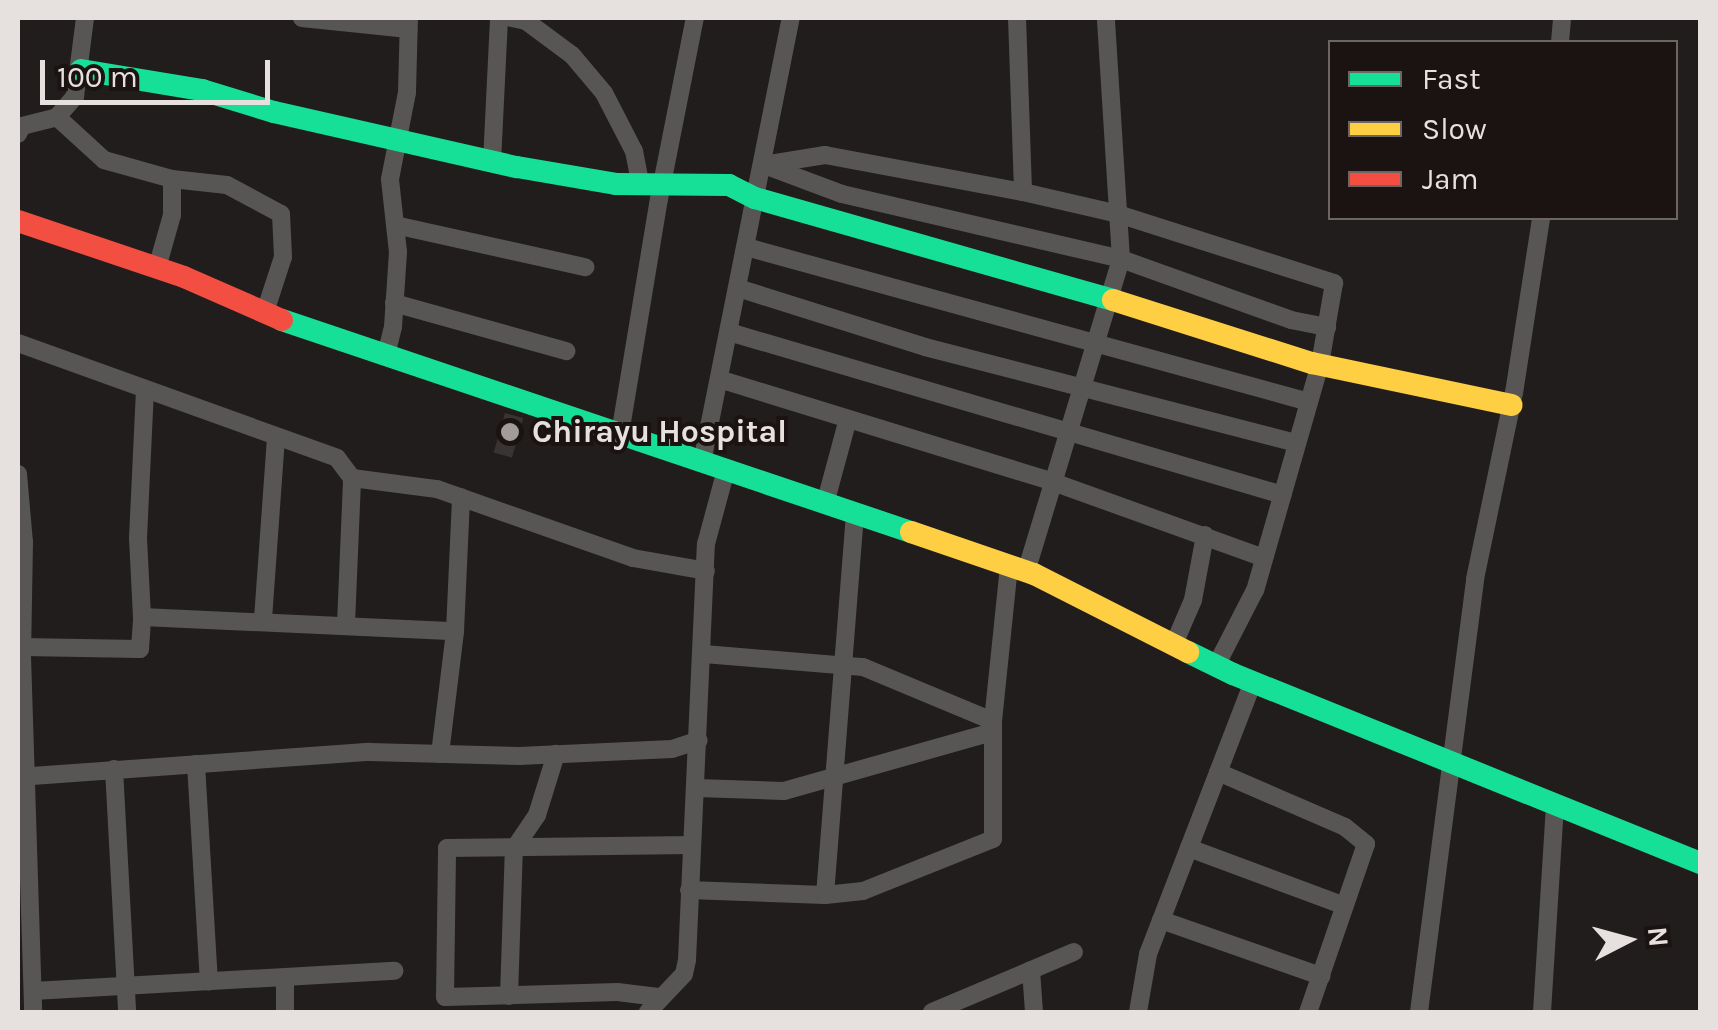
<!DOCTYPE html>
<style>
body{margin:0}
#map{position:relative;width:1718px;height:1030px;overflow:hidden;background:#221d1d;font-family:Karla,sans-serif}
div>[style]{position:absolute}
.building>*{inset:0;background:#383434;transform-origin:0 0}
.street>*{height:18px;margin:-9px;padding:0 9px;transform-origin:9px;border-radius:9px;background:#585555}
.fast>*{height:22px;margin:-11px;padding:0 11px;transform-origin:11px;border-radius:11px;background:#16e098}
.slow>*{height:22px;margin:-11px;padding:0 11px;transform-origin:11px;border-radius:11px;background:#ffcf43}
.jam>*{height:22px;margin:-11px;padding:0 11px;transform-origin:11px;border-radius:11px;background:#f24e42}
.dots>*{width:28px;height:28px;translate:-50% -50%;box-sizing:border-box;border:5px solid #1b1312;border-radius:50%}
span{translate:-50% -50%;white-space:nowrap;text-align:center;line-height:1.15;-webkit-text-stroke:8px #1b1312;paint-order:stroke}
.poi-label{font-size:32px;color:#e6e0df;font-weight:700}
.left{translate:0 -50%;text-align:left}
.frame{position:absolute;inset:0;border:20px solid #e6e0df;pointer-events:none}
.legend{position:absolute;left:1328px;top:40px;width:350px;height:180px;box-sizing:border-box;background:#1b1312;border:2px solid #6c6564;margin:0;padding:12px 18px;list-style:none;font-size:30px;color:#e6e0df}
.legend li{display:flex;align-items:center;gap:20px;height:50px}
.legend b{width:50px;border:2px solid #6c6564}
.north{position:absolute;left:1578px;top:890px;width:100px;height:100px;-webkit-text-stroke:8px #1b1312;paint-order:stroke;rotate:84deg;font-size:28px;font-weight:700;line-height:40px;text-align:center;color:#e6e0df}
.north::after{content:'';display:block;margin:auto;width:35px;height:45px;background:#e6e0df;clip-path:polygon(50% 0,100% 100%,50% 72%,0 100%)}
.scale{position:absolute;left:40px;top:60px;width:230px;height:45px;box-sizing:border-box;border:5px solid #e6e0df;border-top:0;padding-left:12px;font-size:30px;line-height:35px;white-space:nowrap;color:#e6e0df;-webkit-text-stroke:8px #1b1312;paint-order:stroke}
</style>
<div id="map">
<div class="building">
<i style="left:505px;top:413px;width:19px;height:41px;rotate:16deg"></i>
</div>
<div class="street">
<i style="left:302px;top:18px;width:107px;rotate:5.9deg"></i>
<i style="left:512px;top:18px;width:14px;rotate:12deg"></i>
<i style="left:526px;top:21px;width:57px;rotate:36.5deg"></i>
<i style="left:572px;top:55px;width:50px;rotate:49.9deg"></i>
<i style="left:604px;top:93px;width:65px;rotate:62.7deg"></i>
<i style="left:634px;top:151px;width:33px;rotate:79deg"></i>
<i style="left:1017px;top:18px;width:174px;rotate:88deg"></i>
<i style="left:1560px;top:42px;width:24px;rotate:-85deg"></i>
<i style="left:57px;top:117px;width:64px;rotate:42.5deg"></i>
<i style="left:104px;top:160px;width:71px;rotate:15.6deg"></i>
<i style="left:172px;top:179px;width:36px;rotate:90deg"></i>
<i style="left:172px;top:215px;width:55px;rotate:105.8deg"></i>
<i style="left:18px;top:134px;width:9px;rotate:-63deg"></i>
<i style="left:22px;top:126px;width:36px;rotate:-14deg"></i>
<i style="left:57px;top:117px;width:28px;rotate:-49deg"></i>
<i style="left:75px;top:96px;width:79px;rotate:-82.7deg"></i>
<i style="left:492px;top:162px;width:144px;rotate:-87.2deg"></i>
<i style="left:762px;top:165px;width:64px;rotate:-9deg"></i>
<i style="left:825px;top:155px;width:201px;rotate:10.6deg"></i>
<i style="left:1023px;top:192px;width:98px;rotate:13deg"></i>
<i style="left:1118px;top:214px;width:227px;rotate:17.7deg"></i>
<i style="left:1334px;top:283px;width:82px;rotate:99.8deg"></i>
<i style="left:1320px;top:364px;width:235px;rotate:106deg"></i>
<i style="left:1255px;top:590px;width:85px;rotate:117.2deg"></i>
<i style="left:767px;top:166px;width:80px;rotate:20.5deg"></i>
<i style="left:842px;top:194px;width:286px;rotate:13.1deg"></i>
<i style="left:1121px;top:259px;width:181px;rotate:19.7deg"></i>
<i style="left:1291px;top:320px;width:37px;rotate:11deg"></i>
<i style="left:172px;top:179px;width:55px;rotate:6.2deg"></i>
<i style="left:227px;top:185px;width:61px;rotate:28.2deg"></i>
<i style="left:281px;top:214px;width:43px;rotate:87.3deg"></i>
<i style="left:283px;top:257px;width:58px;rotate:108.1deg"></i>
<i style="left:395px;top:225px;width:195px;rotate:12.5deg"></i>
<i style="left:746px;top:247px;width:584px;rotate:15.39deg"></i>
<i style="left:738px;top:288px;width:196px;rotate:17.5deg"></i>
<i style="left:925px;top:347px;width:384px;rotate:14.5deg"></i>
<i style="left:394px;top:303px;width:179px;rotate:15.6deg"></i>
<i style="left:729px;top:332px;width:577px;rotate:16.4deg"></i>
<i style="left:18px;top:343px;width:339px;rotate:19.8deg"></i>
<i style="left:337px;top:458px;width:25px;rotate:53deg"></i>
<i style="left:352px;top:478px;width:86px;rotate:7.4deg"></i>
<i style="left:437px;top:489px;width:208px;rotate:19.4deg"></i>
<i style="left:633px;top:558px;width:74px;rotate:10.1deg"></i>
<i style="left:386px;top:355px;width:29px;rotate:-76deg"></i>
<i style="left:393px;top:327px;width:75px;rotate:-86.2deg"></i>
<i style="left:398px;top:252px;width:73px;rotate:-96.3deg"></i>
<i style="left:390px;top:179px;width:89px;rotate:-78.9deg"></i>
<i style="left:407px;top:92px;width:74px;rotate:-88.5deg"></i>
<i style="left:719px;top:379px;width:350px;rotate:17.1deg"></i>
<i style="left:1053px;top:482px;width:224px;rotate:19.8deg"></i>
<i style="left:620px;top:434px;width:238px;rotate:-80.6deg"></i>
<i style="left:659px;top:199px;width:185px;rotate:-78.8deg"></i>
<i style="left:702px;top:462px;width:453px;rotate:-78.7deg"></i>
<i style="left:18px;top:474px;width:68px;rotate:85deg"></i>
<i style="left:24px;top:542px;width:114px;rotate:91deg"></i>
<i style="left:22px;top:656px;width:356px;rotate:88.2deg"></i>
<i style="left:825px;top:504px;width:88px;rotate:-74.9deg"></i>
<i style="left:1026px;top:572px;width:327px;rotate:-73.1deg"></i>
<i style="left:1121px;top:259px;width:241px;rotate:-93.6deg"></i>
<i style="left:142px;top:617px;width:79px;rotate:-92.9deg"></i>
<i style="left:138px;top:538px;width:149px;rotate:-87.3deg"></i>
<i style="left:263px;top:619px;width:183px;rotate:-85.9deg"></i>
<i style="left:346px;top:624px;width:146px;rotate:-87.6deg"></i>
<i style="left:1174px;top:644px;width:48px;rotate:-66.6deg"></i>
<i style="left:1193px;top:600px;width:66px;rotate:-79.5deg"></i>
<i style="left:22px;top:647px;width:118px;rotate:1deg"></i>
<i style="left:140px;top:649px;width:32px;rotate:-86deg"></i>
<i style="left:142px;top:617px;width:313px;rotate:2.6deg"></i>
<i style="left:704px;top:654px;width:160px;rotate:4.7deg"></i>
<i style="left:863px;top:667px;width:141px;rotate:22.6deg"></i>
<i style="left:440px;top:754px;width:124px;rotate:-83deg"></i>
<i style="left:455px;top:631px;width:134px;rotate:-87.4deg"></i>
<i style="left:196px;top:764px;width:218px;rotate:86.6deg"></i>
<i style="left:114px;top:769px;width:243px;rotate:86.9deg"></i>
<i style="left:1218px;top:772px;width:138px;rotate:23.4deg"></i>
<i style="left:1345px;top:827px;width:27px;rotate:39deg"></i>
<i style="left:1366px;top:844px;width:178px;rotate:109deg"></i>
<i style="left:18px;top:777px;width:352px;rotate:-4.1deg"></i>
<i style="left:369px;top:752px;width:150px;rotate:1.5deg"></i>
<i style="left:519px;top:756px;width:153px;rotate:-2.6deg"></i>
<i style="left:672px;top:749px;width:28px;rotate:-18deg"></i>
<i style="left:697px;top:788px;width:87px;rotate:2deg"></i>
<i style="left:784px;top:791px;width:217px;rotate:-15.8deg"></i>
<i style="left:1189px;top:848px;width:166px;rotate:20.4deg"></i>
<i style="left:689px;top:890px;width:136px;rotate:2.1deg"></i>
<i style="left:825px;top:895px;width:38px;rotate:-6deg"></i>
<i style="left:863px;top:891px;width:140px;rotate:-21.8deg"></i>
<i style="left:993px;top:839px;width:118px;rotate:-90deg"></i>
<i style="left:993px;top:721px;width:156px;rotate:-84.1deg"></i>
<i style="left:825px;top:895px;width:382px;rotate:-85.5deg"></i>
<i style="left:1161px;top:920px;width:170px;rotate:19.3deg"></i>
<i style="left:1031px;top:970px;width:42px;rotate:85.9deg"></i>
<i style="left:33px;top:991px;width:362px;rotate:-3.2deg"></i>
<i style="left:509px;top:996px;width:147px;rotate:-88.1deg"></i>
<i style="left:514px;top:849px;width:41px;rotate:-55.9deg"></i>
<i style="left:537px;top:815px;width:64px;rotate:-72.7deg"></i>
<i style="left:658px;top:997px;width:41px;rotate:-173deg"></i>
<i style="left:617px;top:992px;width:172px;rotate:178.3deg"></i>
<i style="left:445px;top:997px;width:149px;rotate:-89.2deg"></i>
<i style="left:447px;top:848px;width:245px;rotate:-0.7deg"></i>
<i style="left:285px;top:1012px;width:34px;rotate:-90deg"></i>
<i style="left:648px;top:1012px;width:52px;rotate:-46.5deg"></i>
<i style="left:684px;top:974px;width:14px;rotate:-78deg"></i>
<i style="left:687px;top:960px;width:416px;rotate:-87.4deg"></i>
<i style="left:706px;top:544px;width:77px;rotate:-74.9deg"></i>
<i style="left:932px;top:1012px;width:154px;rotate:-22.9deg"></i>
<i style="left:1138px;top:1012px;width:59px;rotate:-80.2deg"></i>
<i style="left:1148px;top:954px;width:292px;rotate:-68.9deg"></i>
<i style="left:1419px;top:1012px;width:437px;rotate:-82.6deg"></i>
<i style="left:1475px;top:579px;width:190px;rotate:-78.2deg"></i>
<i style="left:1514px;top:393px;width:177px;rotate:-81.2deg"></i>
<i style="left:1542px;top:1012px;width:208px;rotate:-86.4deg"></i>
</div>
<div class="fast">
<i style="left:81px;top:70px;width:123px;rotate:9.4deg"></i>
<i style="left:202px;top:90px;width:75px;rotate:17deg"></i>
<i style="left:274px;top:112px;width:249px;rotate:12.8deg"></i>
<i style="left:517px;top:167px;width:100px;rotate:9.7deg"></i>
<i style="left:616px;top:184px;width:113px;rotate:0.5deg"></i>
<i style="left:729px;top:185px;width:29px;rotate:27deg"></i>
<i style="left:755px;top:198px;width:372px;rotate:15.9deg"></i>
<i style="left:282px;top:320px;width:664px;rotate:18.63deg"></i>
<i style="left:1188px;top:652px;width:50px;rotate:26.1deg"></i>
<i style="left:1233px;top:674px;width:504px;rotate:22.03deg"></i>
</div>
<div class="slow">
<i style="left:1113px;top:300px;width:209px;rotate:17.6deg"></i>
<i style="left:1312px;top:363px;width:204px;rotate:11.9deg"></i>
<i style="left:911px;top:532px;width:130px;rotate:18.9deg"></i>
<i style="left:1034px;top:574px;width:173px;rotate:26.9deg"></i>
</div>
<div class="jam">
<i style="left:18px;top:221px;width:175px;rotate:18.6deg"></i>
<i style="left:184px;top:277px;width:107px;rotate:23.7deg"></i>
</div>
<div class="dots">
<i style="left:510px;top:432px;background:#a19c9b"></i>
</div>
<div class="poi-label">
<span class="left" style="left:532px;top:432px">Chirayu Hospital</span>
</div>
<div class="frame"></div>
<ul class="legend">
<li><b style="height:12px;background:#16e098"></b>Fast</li>
<li><b style="height:12px;background:#ffcf43"></b>Slow</li>
<li><b style="height:12px;background:#f24e42"></b>Jam</li>
</ul>
<div class="north">N</div>
<div class="scale">100 m</div>
</div>
